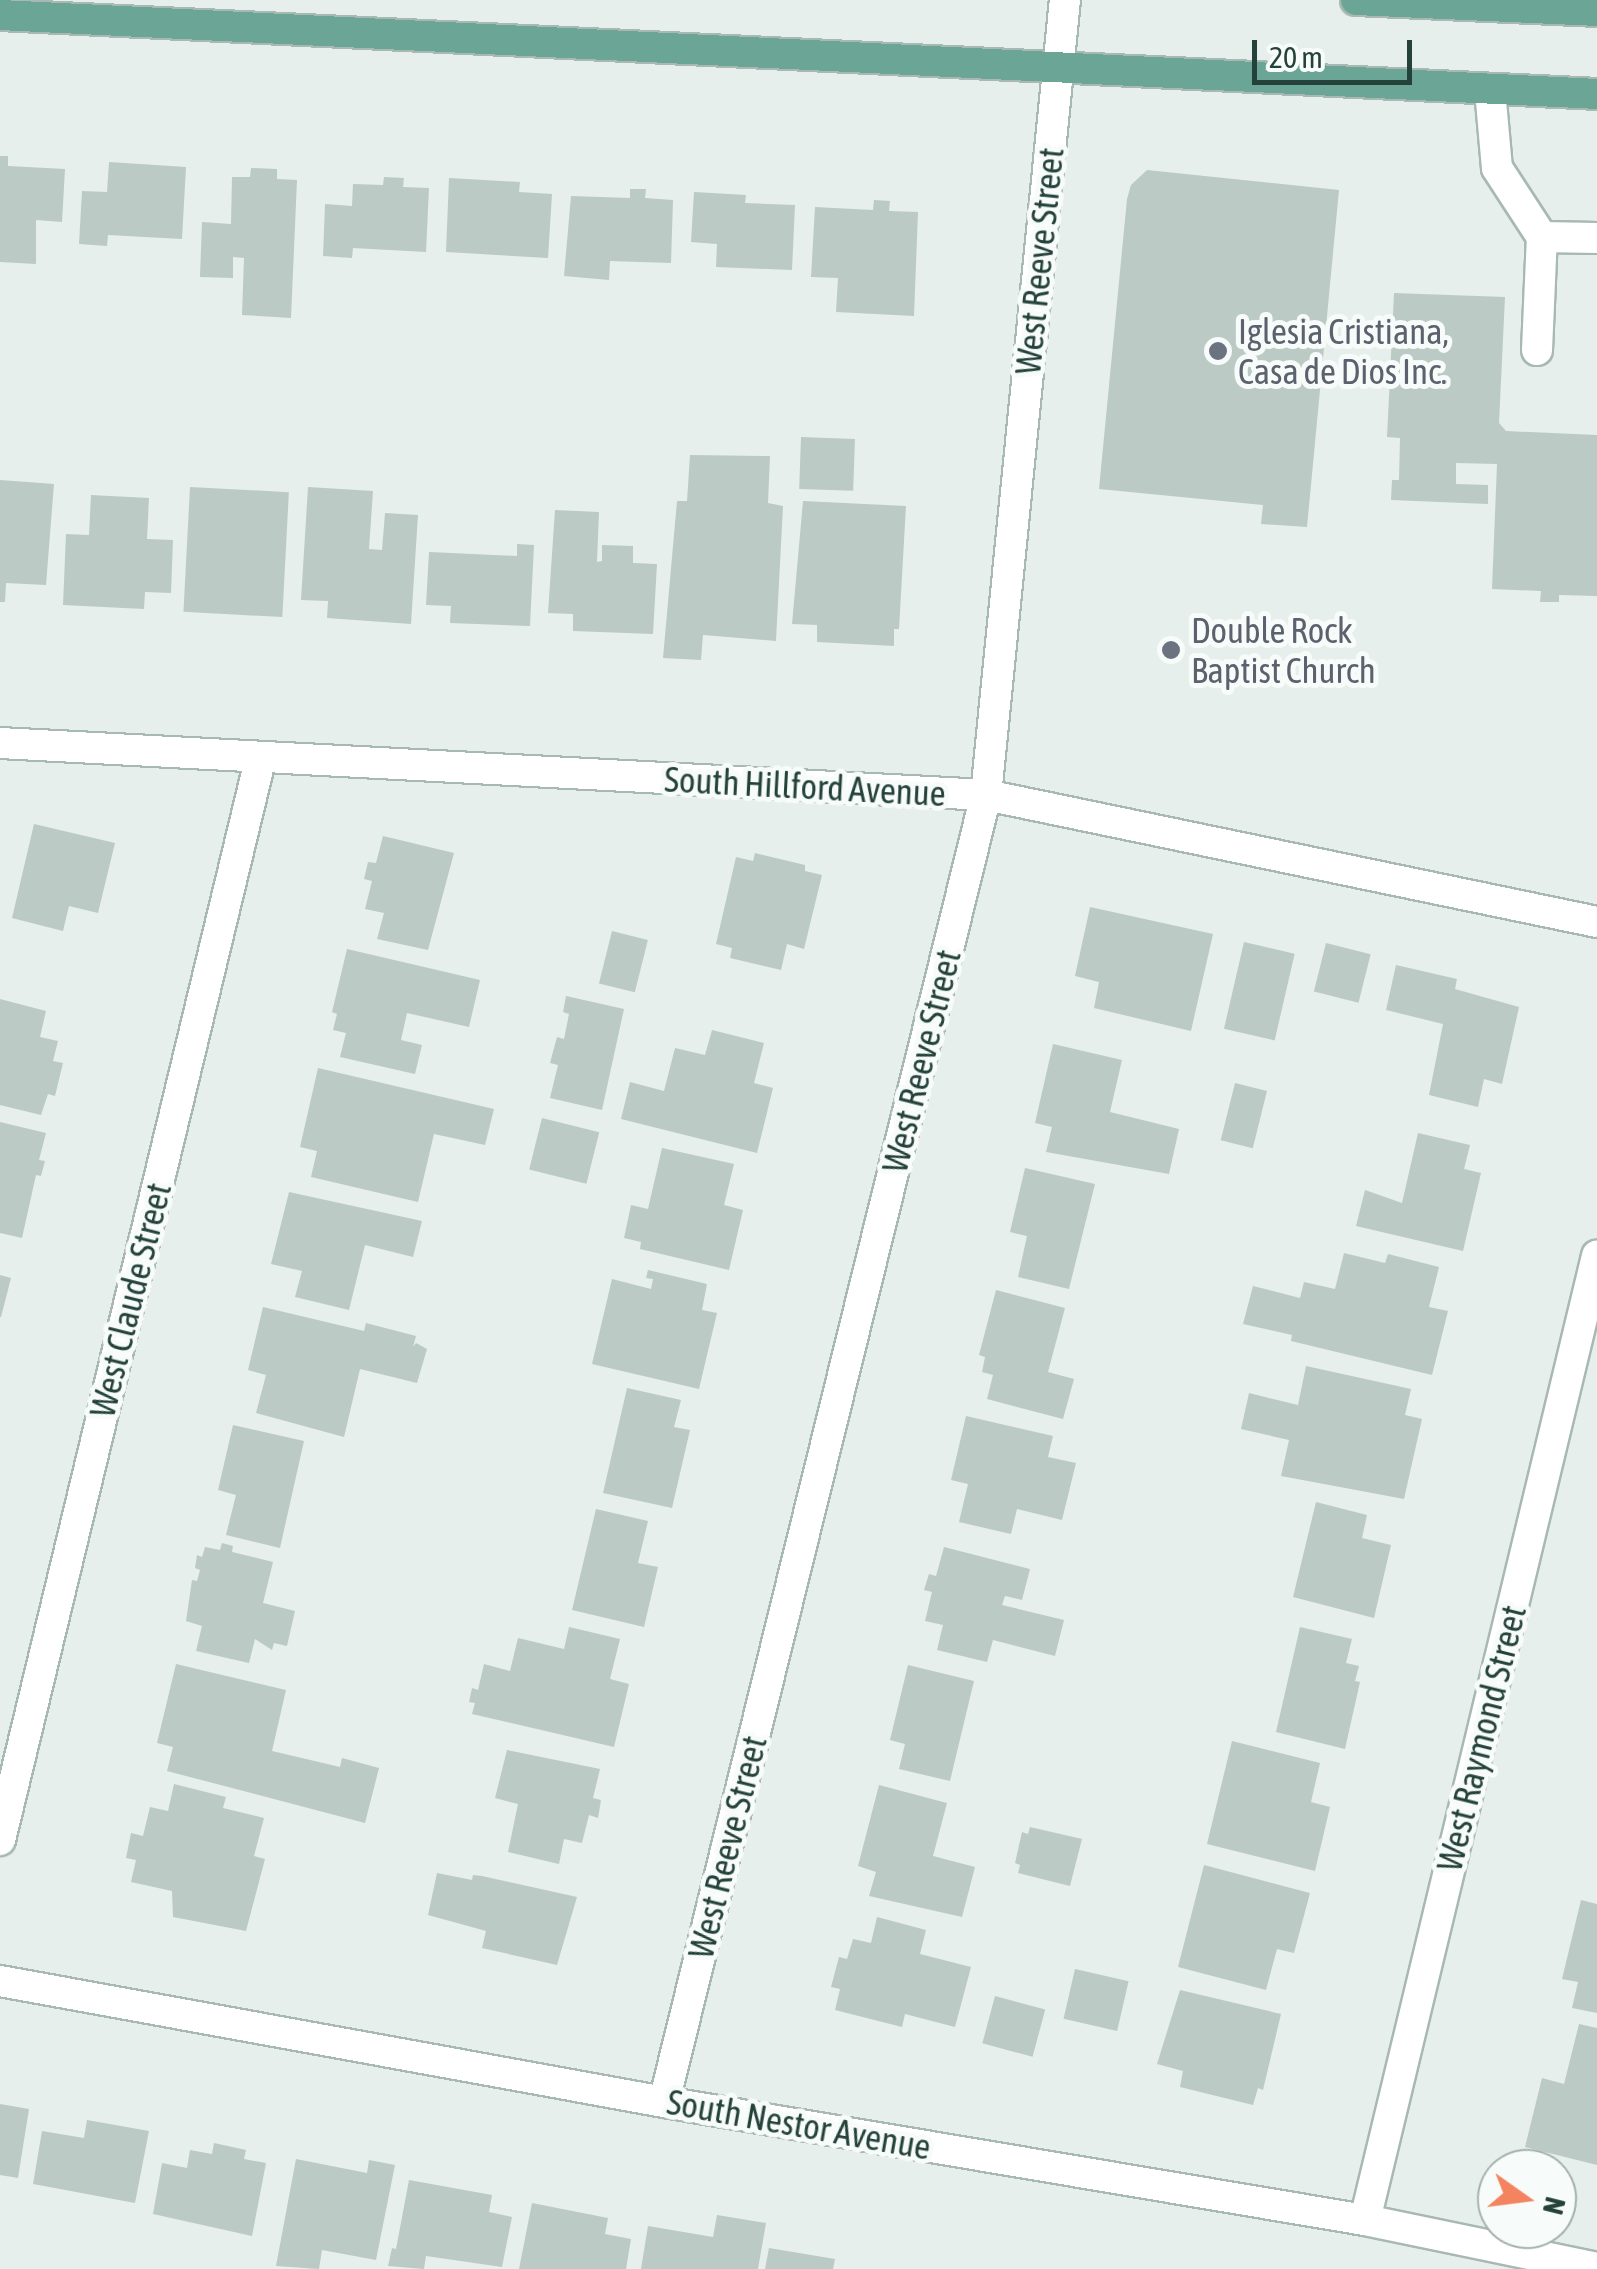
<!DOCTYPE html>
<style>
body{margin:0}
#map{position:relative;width:1597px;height:2269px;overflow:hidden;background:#e6efeb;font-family:"Asap Condensed",sans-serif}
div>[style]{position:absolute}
.building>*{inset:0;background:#bbcac4;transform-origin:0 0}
.roads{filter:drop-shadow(2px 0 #a8b8b2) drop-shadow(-2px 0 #a8b8b2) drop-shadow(0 2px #a8b8b2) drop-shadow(0 -2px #a8b8b2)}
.minor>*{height:30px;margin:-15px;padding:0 15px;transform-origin:15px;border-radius:15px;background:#fff}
.major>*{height:30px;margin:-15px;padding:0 15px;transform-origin:15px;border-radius:15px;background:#6aa596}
.dots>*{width:28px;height:28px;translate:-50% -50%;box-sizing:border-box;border:5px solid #f7fbf9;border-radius:50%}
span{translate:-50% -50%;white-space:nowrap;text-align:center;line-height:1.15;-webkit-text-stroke:10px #f7fbf9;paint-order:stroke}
.street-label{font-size:35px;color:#24423a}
.worship-label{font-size:35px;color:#5b616d}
.left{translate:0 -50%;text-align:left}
.north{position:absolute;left:1477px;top:2149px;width:100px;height:100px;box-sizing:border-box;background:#f7fbf9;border:2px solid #a3b1ad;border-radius:50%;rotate:104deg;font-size:28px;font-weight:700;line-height:40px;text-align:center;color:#24423a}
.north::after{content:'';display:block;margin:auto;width:35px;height:45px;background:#f4845f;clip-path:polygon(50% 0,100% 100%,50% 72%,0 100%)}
.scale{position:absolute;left:1252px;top:40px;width:160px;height:45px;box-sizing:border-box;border:5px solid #24423a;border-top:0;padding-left:12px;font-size:30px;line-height:35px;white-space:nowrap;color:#24423a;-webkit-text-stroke:8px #f7fbf9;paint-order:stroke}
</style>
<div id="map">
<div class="building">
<i style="clip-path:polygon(0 156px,8px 156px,8px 166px,65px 169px,62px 222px,36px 220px,36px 264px,0 262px)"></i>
<i style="clip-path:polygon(109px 162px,186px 167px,182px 239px,108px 235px,107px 246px,79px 244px,82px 191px,107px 192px)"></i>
<i style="clip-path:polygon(251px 168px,277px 169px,277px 179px,297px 180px,291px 318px,242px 315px,244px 258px,233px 257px,233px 278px,200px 277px,202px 222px,231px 224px,232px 177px,250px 177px)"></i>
<i style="clip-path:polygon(1147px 170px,1339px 190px,1307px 527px,1261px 524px,1263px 505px,1099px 489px,1127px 199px,1131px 185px)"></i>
<i style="clip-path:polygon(384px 177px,404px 178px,403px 187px,429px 188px,426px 252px,353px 248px,352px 258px,323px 256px,325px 204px,352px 206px,353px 184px,383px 185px)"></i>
<i style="clip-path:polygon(449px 178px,520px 182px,519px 192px,552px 194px,548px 258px,446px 252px)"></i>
<i style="clip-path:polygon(630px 189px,646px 189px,645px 198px,673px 200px,671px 263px,610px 261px,609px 280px,564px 276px,571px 196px,630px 198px)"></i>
<i style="clip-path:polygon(694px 192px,746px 195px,745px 203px,795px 205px,792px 270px,716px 267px,717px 244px,691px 242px)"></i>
<i style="clip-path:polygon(874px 200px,890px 201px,889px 211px,918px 212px,914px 316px,836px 312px,838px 278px,811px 277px,815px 207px,873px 210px)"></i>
<i style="clip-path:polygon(1394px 293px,1505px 297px,1499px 423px,1506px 431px,1597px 435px,1597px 596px,1559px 595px,1559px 602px,1540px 602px,1541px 591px,1492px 589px,1497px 464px,1456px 463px,1456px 484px,1488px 485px,1488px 504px,1391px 500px,1392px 480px,1399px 480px,1400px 438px,1387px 437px)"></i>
<i style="left:801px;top:437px;width:54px;height:52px;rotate:2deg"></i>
<i style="clip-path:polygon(690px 455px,770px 456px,768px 503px,783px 506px,776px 641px,703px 635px,701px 660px,663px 658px,677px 501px,687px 501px)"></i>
<i style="clip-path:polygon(0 480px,54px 484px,46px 585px,6px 583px,5px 602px,0 602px)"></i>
<i style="left:190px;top:487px;width:99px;height:125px;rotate:3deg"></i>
<i style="clip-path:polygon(308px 487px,373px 491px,369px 549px,382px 550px,385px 513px,418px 515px,411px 624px,327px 618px,328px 601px,301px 600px)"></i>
<i style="clip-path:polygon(91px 495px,149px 498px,147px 539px,173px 540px,171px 593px,145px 592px,144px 609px,63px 605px,66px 534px,89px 535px)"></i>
<i style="clip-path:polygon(803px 501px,906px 506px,899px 629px,894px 629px,894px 646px,817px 642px,817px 625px,792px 624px)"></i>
<i style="clip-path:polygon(555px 510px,599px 512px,597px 562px,602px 561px,602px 545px,633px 546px,633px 563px,657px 564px,653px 634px,573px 631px,573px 614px,548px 613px)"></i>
<i style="clip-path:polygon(517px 544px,534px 545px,530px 626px,450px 623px,451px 606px,426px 605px,429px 552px,517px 556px)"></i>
<i style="clip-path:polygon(34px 824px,115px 843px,98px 913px,69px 906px,63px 931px,12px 918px)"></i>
<i style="clip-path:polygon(383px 836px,454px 853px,428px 950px,377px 939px,384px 913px,365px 909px,372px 881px,364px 879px,368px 862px,376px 863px)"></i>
<i style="clip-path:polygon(755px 853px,805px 865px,805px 871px,822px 875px,804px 949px,787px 944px,781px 970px,730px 958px,732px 948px,716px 944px,736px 857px,753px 861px)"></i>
<i style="clip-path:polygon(1090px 907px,1213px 934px,1191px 1031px,1094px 1008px,1099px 982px,1075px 976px)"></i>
<i style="left:612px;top:931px;width:37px;height:54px;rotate:14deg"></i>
<i style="left:1244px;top:942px;width:52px;height:89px;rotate:13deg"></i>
<i style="left:1326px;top:943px;width:46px;height:50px;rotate:14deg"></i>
<i style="clip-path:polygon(347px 949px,480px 980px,469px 1027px,407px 1013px,401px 1040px,422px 1045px,415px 1074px,340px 1057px,346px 1033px,333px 1030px,337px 1014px,332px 1012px)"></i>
<i style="clip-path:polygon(1396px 965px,1457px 979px,1455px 989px,1519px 1007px,1502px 1084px,1484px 1079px,1478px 1107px,1429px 1095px,1443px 1024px,1386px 1010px)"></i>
<i style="clip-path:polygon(566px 996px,624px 1009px,602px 1110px,550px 1098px,558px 1065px,550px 1063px,557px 1037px,564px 1039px,569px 1014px,563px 1012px)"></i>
<i style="clip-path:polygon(0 999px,46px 1011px,40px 1037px,58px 1041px,53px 1061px,63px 1063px,55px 1096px,48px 1094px,41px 1115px,0 1105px)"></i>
<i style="clip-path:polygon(712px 1030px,764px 1043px,754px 1083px,773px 1088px,757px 1153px,621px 1119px,630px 1082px,664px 1091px,675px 1048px,705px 1055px)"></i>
<i style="clip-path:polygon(1053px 1044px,1122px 1060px,1110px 1112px,1179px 1129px,1169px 1174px,1046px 1152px,1052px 1127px,1035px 1123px)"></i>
<i style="clip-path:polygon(318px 1068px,494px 1109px,485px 1145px,434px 1134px,418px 1202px,311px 1177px,317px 1151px,300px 1147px)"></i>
<i style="left:1235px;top:1083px;width:33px;height:59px;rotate:14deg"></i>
<i style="left:542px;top:1118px;width:59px;height:53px;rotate:14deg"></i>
<i style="clip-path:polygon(0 1122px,46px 1133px,39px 1160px,45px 1161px,41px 1176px,36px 1175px,22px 1238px,0 1233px)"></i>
<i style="clip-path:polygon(1418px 1133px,1470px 1145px,1464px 1169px,1481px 1173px,1463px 1251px,1356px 1226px,1365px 1190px,1402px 1203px)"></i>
<i style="clip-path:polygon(662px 1148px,734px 1164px,724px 1205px,743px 1210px,729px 1270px,640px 1249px,641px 1242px,624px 1238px,631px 1205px,648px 1209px)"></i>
<i style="clip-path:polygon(1025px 1168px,1095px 1184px,1069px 1289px,1018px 1277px,1027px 1236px,1010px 1232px)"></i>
<i style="clip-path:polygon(289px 1192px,422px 1221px,413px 1257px,365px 1245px,349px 1310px,295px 1297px,302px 1271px,271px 1264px)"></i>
<i style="clip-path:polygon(1344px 1253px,1385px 1263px,1388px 1254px,1439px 1267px,1429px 1307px,1448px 1311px,1432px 1375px,1291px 1341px,1292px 1335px,1243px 1324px,1253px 1286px,1300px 1298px,1304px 1282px,1335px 1289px)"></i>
<i style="clip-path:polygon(648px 1270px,707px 1284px,702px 1310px,717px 1313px,699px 1389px,592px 1364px,612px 1279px,651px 1289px,653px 1279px,646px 1278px)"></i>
<i style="clip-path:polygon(0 1275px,11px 1278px,1px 1317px,0 1317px)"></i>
<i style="clip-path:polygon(996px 1290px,1065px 1308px,1048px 1372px,1074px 1379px,1063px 1419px,987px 1399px,993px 1375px,982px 1372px,985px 1357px,979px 1355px)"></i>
<i style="clip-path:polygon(263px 1307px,364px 1331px,366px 1323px,416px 1336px,413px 1347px,416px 1343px,427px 1349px,417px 1383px,360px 1369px,344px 1437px,256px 1413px,266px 1375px,248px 1370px)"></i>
<i style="clip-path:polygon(1306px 1366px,1411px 1389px,1405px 1415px,1422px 1419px,1404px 1499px,1281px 1476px,1289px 1440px,1241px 1429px,1249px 1393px,1298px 1405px)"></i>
<i style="clip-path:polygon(627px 1388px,681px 1400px,674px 1427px,690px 1430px,672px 1508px,603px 1493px)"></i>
<i style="clip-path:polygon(966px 1416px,1053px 1436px,1048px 1457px,1076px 1463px,1062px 1520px,1017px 1509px,1011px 1534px,959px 1522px,968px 1484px,951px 1480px)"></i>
<i style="clip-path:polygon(233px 1425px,304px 1441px,280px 1548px,226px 1535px,236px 1495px,218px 1490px)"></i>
<i style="clip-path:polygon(1316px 1502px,1367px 1515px,1362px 1538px,1391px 1545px,1374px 1618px,1293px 1597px)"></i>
<i style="clip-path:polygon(596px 1509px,648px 1521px,638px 1563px,658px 1567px,644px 1627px,572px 1610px)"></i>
<i style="clip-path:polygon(222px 1543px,233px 1546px,232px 1552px,273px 1562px,263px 1603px,295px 1611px,287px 1646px,274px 1643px,272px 1650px,255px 1639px,249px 1663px,196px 1651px,202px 1626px,186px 1621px,192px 1580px,197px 1581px,200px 1570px,195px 1568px,197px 1555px,202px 1557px,205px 1547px,220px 1550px)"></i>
<i style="clip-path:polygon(944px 1547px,1030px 1569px,1022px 1600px,1005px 1596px,1002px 1605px,1064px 1620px,1055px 1656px,993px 1640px,987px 1662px,937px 1650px,943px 1625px,925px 1621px,932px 1592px,924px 1590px,929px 1574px,936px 1576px)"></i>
<i style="clip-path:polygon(569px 1627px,620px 1639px,610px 1679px,629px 1684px,614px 1747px,472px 1714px,475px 1703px,469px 1702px,472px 1688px,478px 1690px,484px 1664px,510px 1671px,518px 1638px,564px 1649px)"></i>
<i style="clip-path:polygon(1300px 1627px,1352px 1639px,1346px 1663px,1359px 1666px,1355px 1681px,1360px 1682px,1345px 1749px,1276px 1732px)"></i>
<i style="clip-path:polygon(176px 1664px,286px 1690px,272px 1751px,340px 1767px,342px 1758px,379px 1768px,365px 1823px,167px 1771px,173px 1747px,157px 1743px)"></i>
<i style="clip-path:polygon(908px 1665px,974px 1681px,950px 1781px,899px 1769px,905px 1744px,890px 1740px)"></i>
<i style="clip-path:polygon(1232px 1741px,1320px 1763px,1311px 1802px,1330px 1807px,1315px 1871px,1207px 1844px)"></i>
<i style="clip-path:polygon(507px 1750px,600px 1769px,593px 1798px,601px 1800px,598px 1818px,589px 1815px,582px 1843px,564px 1839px,559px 1864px,508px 1852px,518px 1804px,495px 1798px)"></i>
<i style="clip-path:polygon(174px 1784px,226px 1797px,223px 1808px,264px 1818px,254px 1856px,265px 1859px,246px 1931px,173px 1917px,172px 1891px,131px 1882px,136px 1860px,126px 1858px,131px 1833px,143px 1836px,150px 1807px,168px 1811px)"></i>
<i style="clip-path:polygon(879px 1785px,947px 1803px,933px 1856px,975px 1867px,962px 1917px,869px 1896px,876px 1872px,858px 1866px)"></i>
<i style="clip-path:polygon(1030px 1827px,1082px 1839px,1070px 1886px,1018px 1873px,1020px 1865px,1015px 1863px,1022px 1832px,1028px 1834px)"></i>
<i style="clip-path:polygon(1204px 1865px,1310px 1893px,1294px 1953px,1277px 1949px,1266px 1990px,1178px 1967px)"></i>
<i style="clip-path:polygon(437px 1873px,472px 1880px,473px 1875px,482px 1876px,577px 1897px,557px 1965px,482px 1948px,486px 1931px,428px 1915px)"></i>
<i style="clip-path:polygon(1581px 1900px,1597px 1904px,1597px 2013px,1572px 2008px,1578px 1982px,1562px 1979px)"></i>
<i style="clip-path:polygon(877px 1917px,926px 1930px,920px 1954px,971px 1967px,955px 2027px,905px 2014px,902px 2027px,835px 2010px,840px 1989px,831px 1987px,839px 1957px,847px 1959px,853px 1939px,871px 1943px)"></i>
<i style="left:1075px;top:1969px;width:55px;height:51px;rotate:13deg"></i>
<i style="clip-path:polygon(1180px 1990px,1281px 2014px,1263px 2090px,1258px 2088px,1253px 2105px,1180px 2087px,1183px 2071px,1157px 2064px)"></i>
<i style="left:995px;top:1996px;width:52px;height:49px;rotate:15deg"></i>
<i style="clip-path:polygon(1579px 2024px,1597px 2028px,1597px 2165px,1525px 2147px,1542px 2078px,1564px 2084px)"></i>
<i style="clip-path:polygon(0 2104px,29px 2109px,18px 2178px,0 2175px)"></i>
<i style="clip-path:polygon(87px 2120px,149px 2131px,135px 2203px,33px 2184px,42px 2131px,84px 2138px)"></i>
<i style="clip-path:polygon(214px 2143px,246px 2150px,244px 2159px,266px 2163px,252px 2236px,153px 2214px,162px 2163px,187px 2168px,190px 2150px,212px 2154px)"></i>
<i style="clip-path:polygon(296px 2159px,367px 2173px,369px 2160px,395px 2165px,376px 2260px,322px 2250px,319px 2269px,276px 2266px)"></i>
<i style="clip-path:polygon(409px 2180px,492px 2195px,489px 2212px,512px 2217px,502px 2267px,426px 2256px,424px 2269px,388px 2266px,392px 2248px,396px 2249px)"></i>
<i style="clip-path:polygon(532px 2203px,608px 2218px,605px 2234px,631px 2239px,626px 2269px,519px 2269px)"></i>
<i style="clip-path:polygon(717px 2215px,766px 2223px,758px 2269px,641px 2269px,648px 2226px,713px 2237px)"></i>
<i style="clip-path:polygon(769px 2248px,835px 2259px,833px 2269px,765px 2269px)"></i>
</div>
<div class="roads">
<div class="minor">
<i style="left:1490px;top:90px;width:78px;rotate:84.9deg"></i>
<i style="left:1497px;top:168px;width:82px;rotate:56.9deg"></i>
<i style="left:1537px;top:350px;width:113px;rotate:-87.5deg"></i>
<i style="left:1542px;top:237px;width:55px;rotate:1deg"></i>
<i style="left:0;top:743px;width:987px;rotate:3.02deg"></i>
<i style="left:986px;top:795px;width:624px;rotate:11.74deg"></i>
<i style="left:0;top:1840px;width:1111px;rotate:-76.46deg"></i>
<i style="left:0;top:1981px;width:675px;rotate:10.33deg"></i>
<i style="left:664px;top:2102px;width:711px;rotate:9.56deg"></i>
<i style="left:1365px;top:2220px;width:237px;rotate:11.7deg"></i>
<i style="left:664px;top:2102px;width:1346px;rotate:-76.16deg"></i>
<i style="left:986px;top:795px;width:799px;rotate:-84.33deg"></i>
<i style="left:1365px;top:2220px;width:992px;rotate:-76.47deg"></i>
</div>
<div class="major">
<i style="left:1356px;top:0;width:241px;rotate:2.6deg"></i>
<i style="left:0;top:15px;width:1599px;rotate:2.83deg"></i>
</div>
</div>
<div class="dots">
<i style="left:1218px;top:351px;background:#6b7280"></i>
<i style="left:1171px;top:650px;background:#6b7280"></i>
</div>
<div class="street-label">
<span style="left:1039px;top:261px;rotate:-84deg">West Reeve Street</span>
<span style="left:805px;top:786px;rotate:3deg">South Hillford Avenue</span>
<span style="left:921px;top:1061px;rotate:-76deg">West Reeve Street</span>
<span style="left:130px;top:1300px;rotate:-76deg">West Claude Street</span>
<span style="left:1481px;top:1738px;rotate:-76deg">West Raymond Street</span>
<span style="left:727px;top:1847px;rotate:-76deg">West Reeve Street</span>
<span style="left:799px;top:2124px;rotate:10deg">South Nestor Avenue</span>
</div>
<div class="worship-label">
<span class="left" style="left:1238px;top:351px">Iglesia Cristiana,<br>Casa de Dios Inc.</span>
<span class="left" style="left:1191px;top:650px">Double Rock<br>Baptist Church</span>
</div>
<div class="north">N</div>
<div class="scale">20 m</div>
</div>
